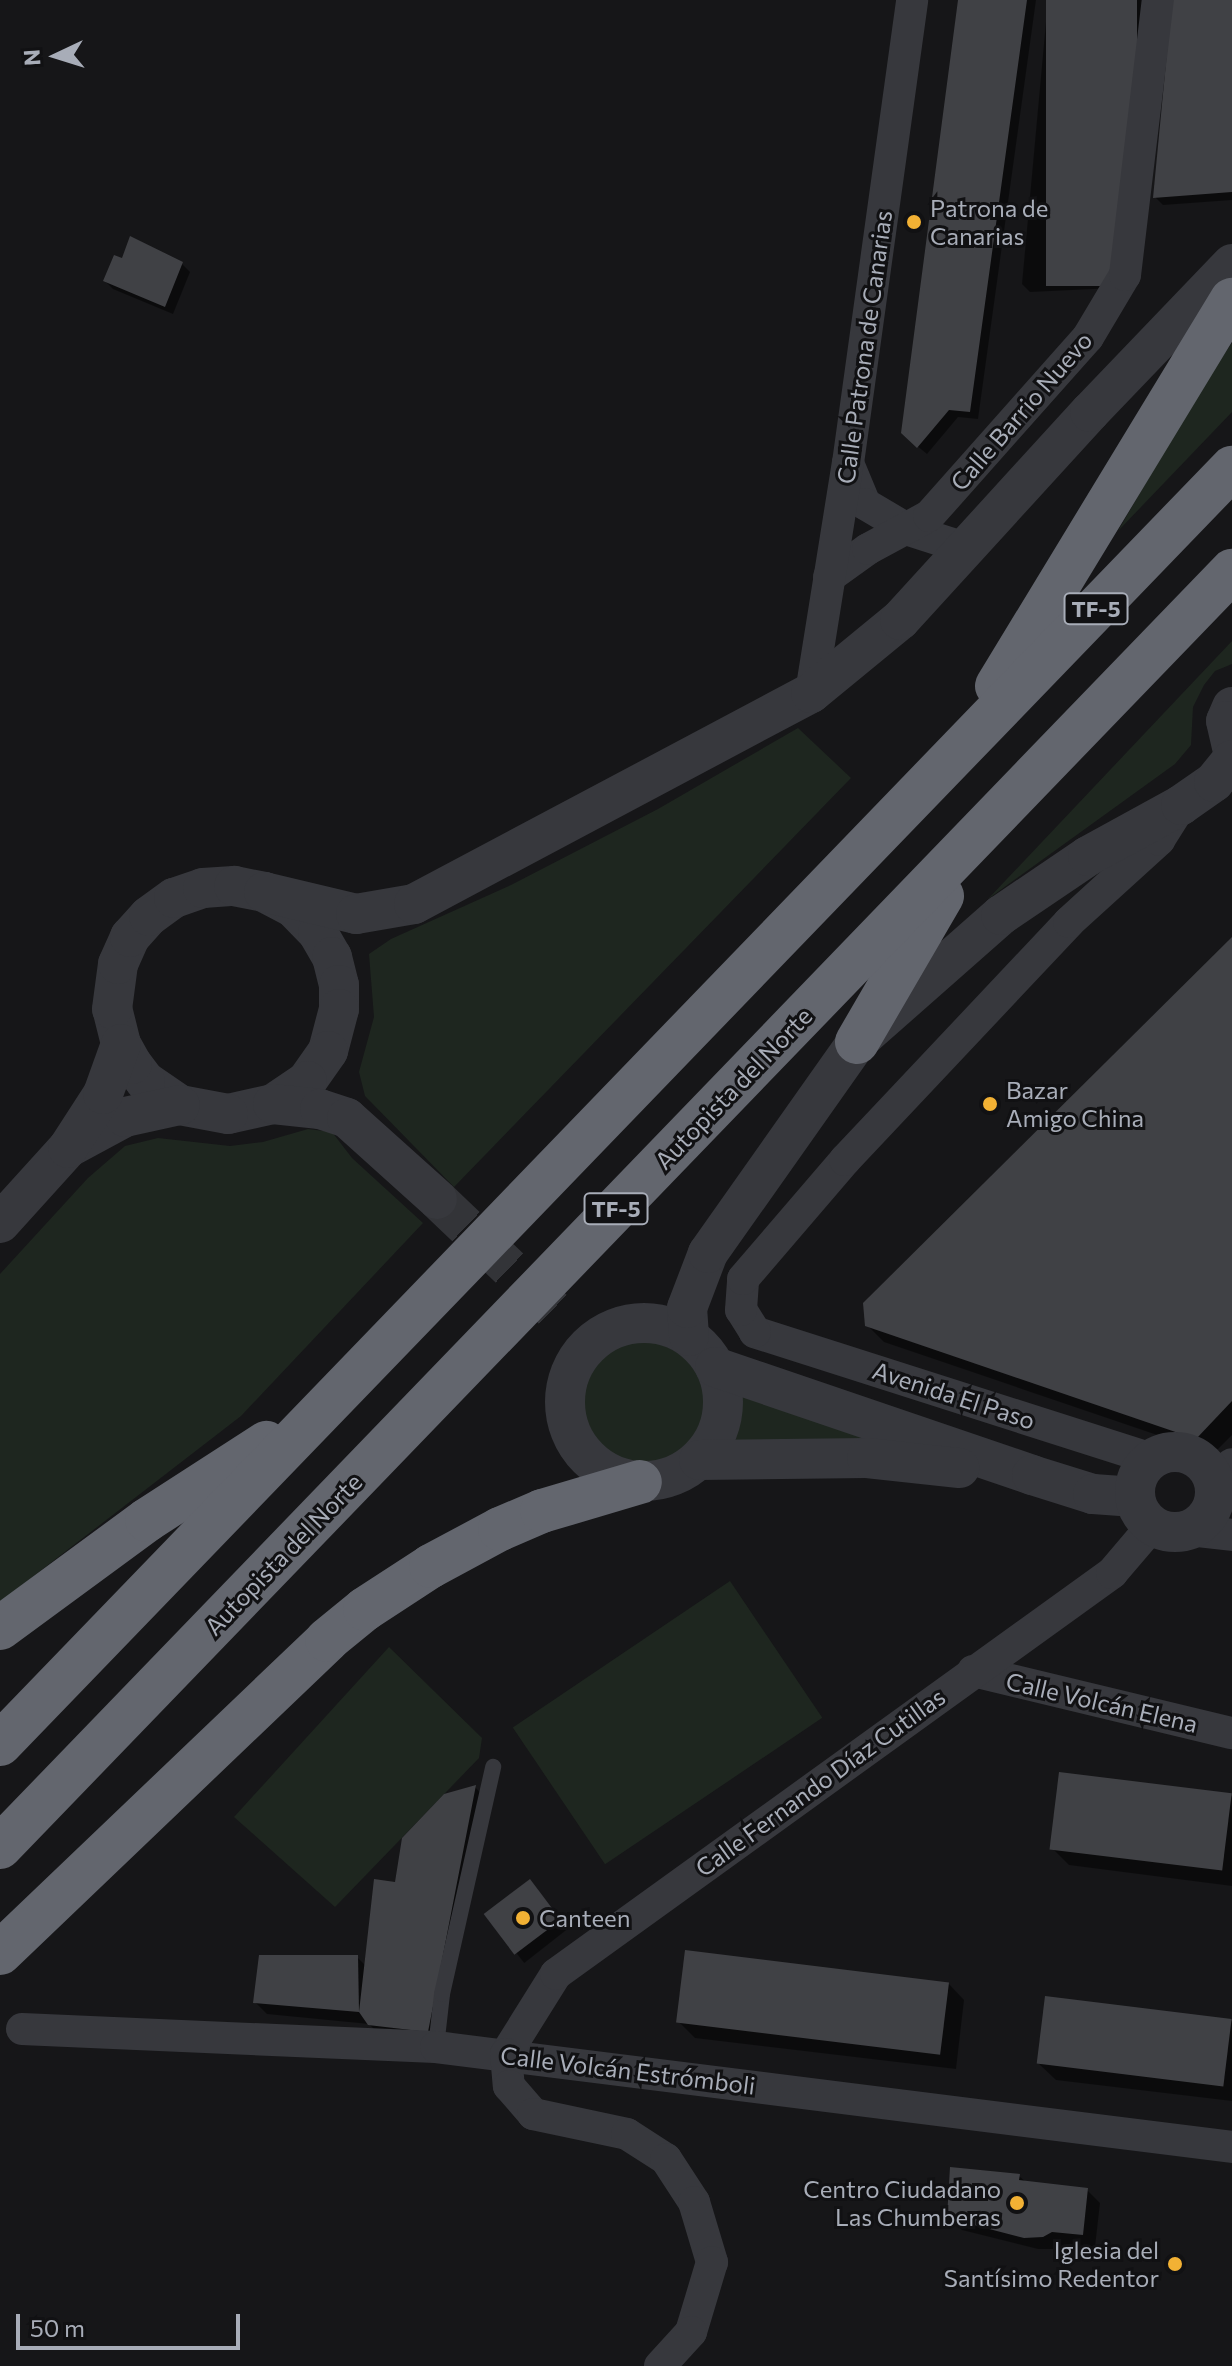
<!DOCTYPE html>
<meta charset="utf-8">
<style>
body{margin:0}
#map{position:relative;width:1232px;height:2366px;overflow:hidden;background:#161618;font-family:Commissioner,sans-serif}
div>[style]{position:absolute}
.green>*{inset:0;background:#1e261f;transform-origin:0 0}
.round{border-radius:50%}
.shadow>*{inset:0;background:#0007;transform-origin:0 0}
.building>*{inset:0;background:#404145;transform-origin:0 0}
.tertiary-tunnel>*{height:40px;margin-top:-20px;transform-origin:0;background:repeating-linear-gradient(90deg,#333438 0 40px,transparent 0 60px)}
.service>*{height:16px;margin:-8px;padding:0 8px;transform-origin:8px;border-radius:8px;background:#37383d}
.minor>*{height:32px;margin:-16px;padding:0 16px;transform-origin:16px;border-radius:16px;background:#37383d}
.tertiary>*{height:40px;margin:-20px;padding:0 20px;transform-origin:20px;border-radius:20px;background:#37383d}
.tertiary>.ring{margin:-20px;padding:0;box-sizing:content-box;background:none;border:40px solid #37383d;border-radius:50%}
.motorway>*{height:44px;margin:-22px;padding:0 22px;transform-origin:22px;border-radius:22px;background:#63666e}
.dots>*{width:22px;height:22px;translate:-50% -50%;box-sizing:border-box;border:4px solid #111113;border-radius:50%}
span{translate:-50% -50%;white-space:nowrap;text-align:center;line-height:1.15;-webkit-text-stroke:6px #111113;paint-order:stroke}
.shield-label span{padding:2px 6px;background:#111113;border:2px solid;border-radius:6px;-webkit-text-stroke-width:0}
.shield-label{font-size:22px;color:#a8adb8;font-weight:700}
.poi-label{font-size:24px;color:#a8adb8}
.left{translate:0 -50%;text-align:left}
.right{translate:-100% -50%;text-align:right}
.street-label{font-size:24px;color:#a8adb8}
.north{position:absolute;left:16px;top:16px;width:80px;height:80px;-webkit-text-stroke:6px #111113;paint-order:stroke;rotate:266deg;font-size:22px;font-weight:700;line-height:32px;text-align:center;color:#a8adb8}
.north::after{content:'';display:block;margin:auto;width:28px;height:36px;background:#a8adb8;clip-path:polygon(50% 0,100% 100%,50% 72%,0 100%)}
.scale{position:absolute;left:16px;top:2314px;width:224px;height:36px;box-sizing:border-box;border:4px solid #a8adb8;border-top:0;padding-left:10px;font-size:24px;line-height:28px;white-space:nowrap;color:#a8adb8;-webkit-text-stroke:6px #111113;paint-order:stroke}
</style>
<div id="map">
<div class="green">
<i style="clip-path:polygon(1232px 343px,1232px 412px,1118px 531px,1201px 387px)"></i>
<i style="clip-path:polygon(1232px 641px,1232px 664px,1215px 671px,1204px 685px,1193px 707px,1191px 745px,1175px 764px,988px 899px)"></i>
<i style="clip-path:polygon(798px 728px,851px 778px,454px 1187px,365px 1096px,359px 1072px,374px 1017px,369px 954px,391px 939px,511px 885px,658px 809px)"></i>
<i style="clip-path:polygon(308px 1129px,332px 1132px,352px 1158px,423px 1223px,241px 1416px,0 1602px,0 1274px,88px 1178px,125px 1146px,158px 1138px,230px 1146px,263px 1142px)"></i>
<i class="round" style="left:582px;top:1342px;width:122px;height:122px"></i>
<i style="clip-path:polygon(741px 1393px,864px 1429px,867px 1440px,736px 1442px,733px 1434px)"></i>
<i style="left:730px;top:1581px;width:165px;height:262px;rotate:56deg"></i>
<i style="clip-path:polygon(389px 1647px,482px 1738px,479px 1758px,335px 1907px,234px 1817px)"></i>
</div>
<div class="shadow">
<i style="clip-path:polygon(960px 0,1036px 0,978px 419px,958px 417px,927px 454px,911px 441px)"></i>
<i style="clip-path:polygon(1048px 0,1146px 0,1115px 288px,1030px 292px,1022px 284px)"></i>
<i style="clip-path:polygon(1175px 0,1232px 0,1232px 200px,1163px 205px,1155px 197px)"></i>
<i style="clip-path:polygon(182px 264px,190px 272px,173px 314px,113px 289px,105px 281px)"></i>
<i style="clip-path:polygon(1232px 939px,1232px 1435px,1213px 1454px,884px 1342px,867px 1325px)"></i>
<i style="clip-path:polygon(475px 1787px,487px 1800px,440px 2043px,382px 2037px,369px 2024px,267px 2014px,255px 2002px,357px 1957px,366px 1966px,397px 1884px)"></i>
<i style="clip-path:polygon(1232px 1796px,1232px 1886px,1069px 1865px,1052px 1848px)"></i>
<i style="left:530px;top:1881px;width:61px;height:55px;rotate:52deg"></i>
<i style="clip-path:polygon(948px 1983px,964px 2000px,956px 2069px,695px 2038px,678px 2021px)"></i>
<i style="clip-path:polygon(1232px 2021px,1232px 2101px,1056px 2080px,1039px 2064px)"></i>
<i style="clip-path:polygon(1019px 2176px,1027px 2183px,1087px 2190px,1100px 2203px,1095px 2247px,1066px 2244px,1056px 2249px,1038px 2249px,962px 2230px,949px 2217px)"></i>
</div>
<div class="building">
<i style="clip-path:polygon(958px 0,1027px 0,970px 412px,949px 410px,917px 448px,901px 433px)"></i>
<i style="left:1046px;top:0;width:91px;height:286px"></i>
<i style="clip-path:polygon(1172px 0,1232px 0,1232px 192px,1153px 198px)"></i>
<i style="clip-path:polygon(130px 236px,183px 262px,165px 307px,103px 281px,114px 255px,122px 258px)"></i>
<i style="clip-path:polygon(1232px 937px,1232px 1401px,1196px 1439px,865px 1326px,863px 1303px)"></i>
<i style="left:1059px;top:1772px;width:174px;height:78px;rotate:7deg"></i>
<i style="clip-path:polygon(476px 1785px,428px 2032px,368px 2025px,359px 2012px,374px 1879px,395px 1882px,402px 1838px,444px 1794px)"></i>
<i style="left:530px;top:1879px;width:51px;height:58px;rotate:53deg"></i>
<i style="left:685px;top:1950px;width:266px;height:73px;rotate:7deg"></i>
<i style="clip-path:polygon(259px 1955px,358px 1955px,359px 2012px,253px 2003px)"></i>
<i style="left:1045px;top:1996px;width:188px;height:68px;rotate:7deg"></i>
<i style="clip-path:polygon(950px 2167px,1020px 2174px,1019px 2180px,1088px 2188px,1083px 2235px,1052px 2232px,1043px 2237px,1024px 2238px,947px 2218px)"></i>
</div>
<div class="tertiary-tunnel">
<i style="left:437px;top:1199px;width:175px;rotate:43.6deg"></i>
</div>
<div class="service">
<i style="left:436px;top:2047px;width:53px;rotate:-83.5deg"></i>
<i style="left:442px;top:1994px;width:233px;rotate:-77.3deg"></i>
</div>
<div class="minor">
<i style="left:848px;top:463px;width:44px;rotate:67.5deg"></i>
<i style="left:865px;top:504px;width:51px;rotate:30.6deg"></i>
<i style="left:909px;top:530px;width:62px;rotate:17.9deg"></i>
<i style="left:829px;top:577px;width:48px;rotate:-35.7deg"></i>
<i style="left:868px;top:549px;width:69px;rotate:-28.4deg"></i>
<i style="left:929px;top:516px;width:239px;rotate:-48.4deg"></i>
<i style="left:1088px;top:337px;width:72px;rotate:-59.2deg"></i>
<i style="left:1125px;top:275px;width:277px;rotate:-83.2deg"></i>
<i style="left:811px;top:693px;width:233px;rotate:-80.9deg"></i>
<i style="left:848px;top:463px;width:467px;rotate:-82.1deg"></i>
<i style="left:1152px;top:1459px;width:417px;rotate:-162.3deg"></i>
<i style="left:755px;top:1332px;width:26px;rotate:-122deg"></i>
<i style="left:741px;top:1310px;width:31px;rotate:-86deg"></i>
<i style="left:743px;top:1279px;width:157px;rotate:-49.4deg"></i>
<i style="left:845px;top:1160px;width:327px;rotate:-46.7deg"></i>
<i style="left:1069px;top:922px;width:122px;rotate:-42.3deg"></i>
<i style="left:1159px;top:840px;width:41px;rotate:-57.8deg"></i>
<i style="left:1213px;top:1479px;width:24px;rotate:-38deg"></i>
<i style="left:1189px;top:1530px;width:43px;rotate:6.6deg"></i>
<i style="left:973px;top:1671px;width:266px;rotate:13.5deg"></i>
<i style="left:22px;top:2029px;width:414px;rotate:2.5deg"></i>
<i style="left:436px;top:2047px;width:802px;rotate:7.16deg"></i>
<i style="left:506px;top:2054px;width:94px;rotate:-58deg"></i>
<i style="left:556px;top:1974px;width:686px;rotate:-35.8deg"></i>
<i style="left:1112px;top:1573px;width:62px;rotate:-49.6deg"></i>
<i style="left:506px;top:2054px;width:32px;rotate:85deg"></i>
<i style="left:509px;top:2086px;width:37px;rotate:49deg"></i>
<i style="left:533px;top:2114px;width:96px;rotate:12deg"></i>
<i style="left:627px;top:2134px;width:46px;rotate:32.7deg"></i>
<i style="left:666px;top:2159px;width:51px;rotate:56.9deg"></i>
<i style="left:694px;top:2202px;width:63px;rotate:73.3deg"></i>
<i style="left:712px;top:2262px;width:73px;rotate:106.7deg"></i>
<i style="left:691px;top:2332px;width:46px;rotate:132.4deg"></i>
</div>
<div class="tertiary">
<i style="left:1232px;top:707px;width:15px;rotate:113deg"></i>
<i style="left:1226px;top:721px;width:28px;rotate:77deg"></i>
<i style="left:264px;top:892px;width:34px;rotate:28deg"></i>
<i style="left:294px;top:908px;width:35px;rotate:46deg"></i>
<i style="left:318px;top:933px;width:28px;rotate:60deg"></i>
<i style="left:332px;top:957px;width:29px;rotate:76deg"></i>
<i style="left:339px;top:985px;width:24px;rotate:90deg"></i>
<i style="left:339px;top:1009px;width:43px;rotate:104.7deg"></i>
<i style="left:328px;top:1051px;width:37px;rotate:125deg"></i>
<i style="left:307px;top:1081px;width:41px;rotate:145.9deg"></i>
<i style="left:273px;top:1104px;width:46px;rotate:167.5deg"></i>
<i style="left:228px;top:1114px;width:49px;rotate:-169.4deg"></i>
<i style="left:180px;top:1105px;width:42px;rotate:-145.6deg"></i>
<i style="left:145px;top:1081px;width:21px;rotate:-127deg"></i>
<i style="left:132px;top:1064px;width:23px;rotate:-119deg"></i>
<i style="left:121px;top:1044px;width:36px;rotate:-104deg"></i>
<i style="left:112px;top:1009px;width:45px;rotate:-82.4deg"></i>
<i style="left:118px;top:964px;width:30px;rotate:-66deg"></i>
<i style="left:130px;top:937px;width:28px;rotate:-48deg"></i>
<i style="left:149px;top:916px;width:31px;rotate:-36deg"></i>
<i style="left:174px;top:898px;width:31px;rotate:-19deg"></i>
<i style="left:203px;top:888px;width:31px;rotate:-4deg"></i>
<i style="left:234px;top:886px;width:31px;rotate:11deg"></i>
<i style="left:264px;top:892px;width:95px;rotate:13.4deg"></i>
<i style="left:356px;top:914px;width:59px;rotate:-9.8deg"></i>
<i style="left:414px;top:904px;width:450px;rotate:-28deg"></i>
<i style="left:811px;top:693px;width:115px;rotate:-39.4deg"></i>
<i style="left:900px;top:620px;width:282px;rotate:-47.6deg"></i>
<i style="left:1090px;top:412px;width:205px;rotate:-46.2deg"></i>
<i style="left:273px;top:1104px;width:47px;rotate:6.1deg"></i>
<i style="left:320px;top:1109px;width:28px;rotate:18deg"></i>
<i style="left:347px;top:1118px;width:121px;rotate:42deg"></i>
<i style="left:71px;top:1146px;width:61px;rotate:-28.2deg"></i>
<i style="left:125px;top:1117px;width:56px;rotate:-12.3deg"></i>
<i style="left:0;top:1223px;width:101px;rotate:-47.8deg"></i>
<i style="left:68px;top:1148px;width:64px;rotate:-57.1deg"></i>
<i style="left:103px;top:1094px;width:53px;rotate:-70.2deg"></i>
<i class="ring" style="left:565px;top:1323px;width:118px;height:118px"></i>
<i style="left:689px;top:1336px;width:28px;rotate:-94deg"></i>
<i style="left:687px;top:1308px;width:59px;rotate:-69.1deg"></i>
<i style="left:708px;top:1253px;width:258px;rotate:-54.8deg"></i>
<i style="left:857px;top:1042px;width:192px;rotate:-41.4deg"></i>
<i style="left:1001px;top:915px;width:105px;rotate:-34.1deg"></i>
<i style="left:1088px;top:856px;width:106px;rotate:-28.7deg"></i>
<i style="left:1181px;top:805px;width:40px;rotate:-34.9deg"></i>
<i style="left:1214px;top:782px;width:28px;rotate:-51deg"></i>
<i style="left:715px;top:1367px;width:335px;rotate:18.8deg"></i>
<i style="left:1032px;top:1475px;width:64px;rotate:17.3deg"></i>
<i style="left:1093px;top:1494px;width:42px;rotate:4.1deg"></i>
<i class="ring" style="left:1135px;top:1452px;width:40px;height:40px"></i>
<i style="left:699px;top:1460px;width:168px;rotate:-0.7deg"></i>
<i style="left:867px;top:1458px;width:93px;rotate:6.2deg"></i>
</div>
<div class="motorway">
<i style="left:997px;top:686px;width:452px;rotate:-58.7deg"></i>
<i style="left:857px;top:1042px;width:169px;rotate:-59.8deg"></i>
<i style="left:0;top:1628px;width:182px;rotate:-36.3deg"></i>
<i style="left:147px;top:1520px;width:142px;rotate:-32.9deg"></i>
<i style="left:0;top:1744px;width:1774px;rotate:-46.01deg"></i>
<i style="left:0;top:1847px;width:1774px;rotate:-46.01deg"></i>
<i style="left:0;top:1953px;width:453px;rotate:-43.7deg"></i>
<i style="left:327px;top:1640px;width:49px;rotate:-39.2deg"></i>
<i style="left:365px;top:1609px;width:79px;rotate:-33.1deg"></i>
<i style="left:431px;top:1566px;width:78px;rotate:-28.2deg"></i>
<i style="left:500px;top:1529px;width:46px;rotate:-23.2deg"></i>
<i style="left:542px;top:1511px;width:102px;rotate:-16.5deg"></i>
</div>
<div class="dots">
<i style="left:914px;top:222px;background:#f2b134"></i>
<i style="left:990px;top:1104px;background:#f2b134"></i>
<i style="left:523px;top:1918px;background:#f2b134"></i>
<i style="left:1017px;top:2203px;background:#f2b134"></i>
<i style="left:1175px;top:2264px;background:#f2b134"></i>
</div>
<div class="shield-label">
<span style="left:1096px;top:609px">TF-5</span>
<span style="left:616px;top:1209px">TF-5</span>
</div>
<div class="poi-label">
<span class="left" style="left:930px;top:222px">Patrona de<br>Canarias</span>
<span class="left" style="left:1006px;top:1104px">Bazar<br>Amigo China</span>
<span class="left" style="left:539px;top:1918px">Canteen</span>
<span class="right" style="left:1001px;top:2203px">Centro Ciudadano<br>Las Chumberas</span>
<span class="right" style="left:1159px;top:2264px">Iglesia del<br>Santísimo Redentor</span>
</div>
<div class="street-label">
<span style="left:864px;top:347px;rotate:-82deg">Calle Patrona de Canarias</span>
<span style="left:1021px;top:411px;rotate:-49deg">Calle Barrio Nuevo</span>
<span style="left:733px;top:1088px;rotate:-46deg">Autopista del Norte</span>
<span style="left:954px;top:1395px;rotate:18deg">Avenida El Paso</span>
<span style="left:283px;top:1554px;rotate:-46deg">Autopista del Norte</span>
<span style="left:1102px;top:1702px;rotate:13deg">Calle Volcán Elena</span>
<span style="left:820px;top:1782px;rotate:-36deg">Calle Fernando Díaz Cutillas</span>
<span style="left:628px;top:2070px;rotate:7deg">Calle Volcán Estrómboli</span>
</div>
<div class="north">N</div>
<div class="scale">50 m</div>
</div>
